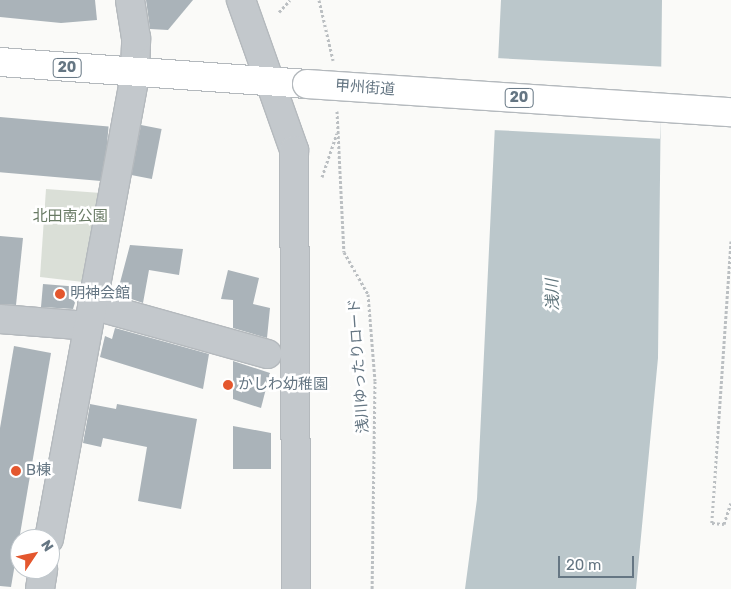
<!DOCTYPE html>
<meta charset="utf-8">
<style>
body{margin:0}
#map{position:relative;width:731px;height:589px;overflow:hidden;background:#fafaf8;font-family:Rubik,"Noto Sans JP",sans-serif}
div>[style]{position:absolute}
.green>*{inset:0;background:#dadfd7}
.water>*{inset:0;background:#bbc7cb}
.pier>*{inset:0;background:#fafaf8;transform-origin:0 0}
.building>*{inset:0;background:#aab3b9;transform-origin:0 0}
.path>*{height:3px;margin-top:-1.5px;transform-origin:0;background:repeating-linear-gradient(90deg,#bbbfc2 0 2.5px,transparent 0 5px)}
.roads{filter:drop-shadow(1px 0 #b4b9bd) drop-shadow(-1px 0 #b4b9bd) drop-shadow(0 1px #b4b9bd) drop-shadow(0 -1px #b4b9bd)}
.minor>*{height:28px;margin:-14px;padding:0 14px;transform-origin:14px;border-radius:14px;background:#c3c8cc}
.highway>*{height:28px;margin:-14px;padding:0 14px;transform-origin:14px;border-radius:14px;background:#fff}
.bridges{filter:drop-shadow(1px 0 #b4b9bd) drop-shadow(-1px 0 #b4b9bd) drop-shadow(0 1px #b4b9bd) drop-shadow(0 -1px #b4b9bd)}
.highway-bridge>*{height:28px;margin:-14px;padding:0 14px;transform-origin:14px;border-radius:14px;background:#fff}
.dots>*{width:14px;height:14px;translate:-50% -50%;box-sizing:border-box;border:2px solid #fff;border-radius:50%}
span{translate:-50% -50%;white-space:nowrap;text-align:center;line-height:1.15;-webkit-text-stroke:5px #fff;paint-order:stroke}
.shield-label span{padding:1px 4px;background:#fff;border:1px solid;border-radius:4px;-webkit-text-stroke-width:0}
.shield-label{font-size:14px;color:#657683;font-weight:700}
.street-label{font-size:15px;color:#657683}
.park-label{font-size:15px;color:#687a64}
.poi-label{font-size:15px;color:#657683}
.left{translate:0 -50%;text-align:left}
.water-label{font-size:16px;color:#60757c;font-style:italic}
.north{position:absolute;left:10px;top:529px;width:50px;height:50px;box-sizing:border-box;background:#fff;border:1px solid #c1c8cd;border-radius:50%;rotate:56deg;font-size:14px;font-weight:700;line-height:20px;text-align:center;color:#657683}
.north::after{content:'';display:block;margin:auto;width:18px;height:22px;background:#e4572e;clip-path:polygon(50% 0,100% 100%,50% 72%,0 100%)}
.scale{position:absolute;left:558px;top:556px;width:76px;height:22px;box-sizing:border-box;border:2px solid #657683;border-top:0;padding-left:6px;font-size:15px;line-height:18px;white-space:nowrap;color:#657683;-webkit-text-stroke:4px #fff;paint-order:stroke}
</style>
<div id="map">
<div class="green">
<i style="clip-path:polygon(46px 189px,101px 193px,83px 282px,40px 277px)"></i>
</div>
<div class="water">
<i style="clip-path:polygon(501px 0,662px 0,658px 358px,636px 589px,465px 589px,477px 499px)"></i>
</div>
<div class="pier">
<i style="left:496px;top:58px;width:168px;height:72px;rotate:3deg"></i>
</div>
<div class="building">
<i style="clip-path:polygon(0 0,95px 0,97px 20px,61px 23px,0 17px)"></i>
<i style="clip-path:polygon(146px 0,193px 0,168px 30px,150px 29px)"></i>
<i style="left:0;top:117px;width:109px;height:55px;rotate:5deg"></i>
<i style="left:141px;top:125px;width:21px;height:51px;rotate:11deg"></i>
<i style="clip-path:polygon(0 236px,23px 238px,16px 305px,0 304px)"></i>
<i style="clip-path:polygon(130px 245px,183px 249px,179px 275px,149px 270px,143px 303px,117px 294px)"></i>
<i style="clip-path:polygon(228px 270px,259px 278px,253px 304px,270px 308px,267px 338px,233px 328px,233px 300px,221px 299px)"></i>
<i style="clip-path:polygon(43px 284px,80px 287px,73px 309px,41px 307px)"></i>
<i style="clip-path:polygon(115px 328px,209px 354px,203px 389px,100px 357px,105px 336px,112px 339px)"></i>
<i style="clip-path:polygon(14px 346px,51px 353px,11px 587px,0 586px,0 428px)"></i>
<i style="clip-path:polygon(233px 361px,270px 373px,261px 408px,233px 399px)"></i>
<i style="clip-path:polygon(90px 404px,116px 409px,117px 404px,197px 419px,181px 509px,138px 501px,147px 447px,103px 438px,101px 447px,83px 443px)"></i>
<i style="clip-path:polygon(233px 426px,271px 433px,271px 469px,233px 469px)"></i>
</div>
<div class="path">
<i style="left:319px;top:0;width:62px;rotate:76.9deg"></i>
<i style="left:279px;top:12px;width:16px;rotate:-47deg"></i>
<i style="left:337px;top:111px;width:141px;rotate:87.2deg"></i>
<i style="left:344px;top:252px;width:48px;rotate:60.3deg"></i>
<i style="left:368px;top:294px;width:87px;rotate:85.4deg"></i>
<i style="left:375px;top:381px;width:208px;rotate:90.8deg"></i>
<i style="left:322px;top:177px;width:46px;rotate:-71.2deg"></i>
<i style="left:731px;top:241px;width:283px;rotate:93.9deg"></i>
<i style="left:712px;top:523px;width:12px;rotate:5deg"></i>
<i style="left:724px;top:524px;width:22px;rotate:-72deg"></i>
</div>
<div class="roads">
<div class="minor">
<i style="left:241px;top:0;width:159px;rotate:70.5deg"></i>
<i style="left:294px;top:150px;width:439px;rotate:89.7deg"></i>
<i style="left:92px;top:305px;width:182px;rotate:15.6deg"></i>
<i style="left:0;top:319px;width:88px;rotate:4.5deg"></i>
<i style="left:49px;top:539px;width:474px;rotate:-79.5deg"></i>
<i style="left:135px;top:73px;width:35px;rotate:-88deg"></i>
<i style="left:136px;top:38px;width:38px;rotate:-99deg"></i>
<i style="left:40px;top:589px;width:20px;rotate:-81deg"></i>
</div>
<div class="highway">
<i style="left:0;top:62px;width:308px;rotate:4.1deg"></i>
</div>
</div>
<div class="bridges">
<div class="highway-bridge">
<i style="left:307px;top:84px;width:425px;rotate:3.8deg"></i>
</div>
</div>
<div class="dots">
<i style="left:60px;top:294px;background:#e4572e"></i>
<i style="left:228px;top:385px;background:#e4572e"></i>
<i style="left:16px;top:471px;background:#e4572e"></i>
</div>
<div class="shield-label">
<span style="left:67px;top:68px">20</span>
<span style="left:519px;top:98px">20</span>
</div>
<div class="street-label">
<span style="left:365px;top:88px;rotate:4deg">甲州街道</span>
<span style="left:359px;top:366px;rotate:-94deg">浅川ゆったりロード</span>
</div>
<div class="park-label">
<span style="left:70px;top:217px">北田南公園</span>
</div>
<div class="poi-label">
<span class="left" style="left:70px;top:294px">明神会館</span>
<span class="left" style="left:238px;top:385px">かしわ幼稚園</span>
<span class="left" style="left:26px;top:471px">B棟</span>
</div>
<div class="water-label">
<span style="left:553px;top:295px;rotate:-92deg">浅川</span>
</div>
<div class="north">N</div>
<div class="scale">20 m</div>
</div>
